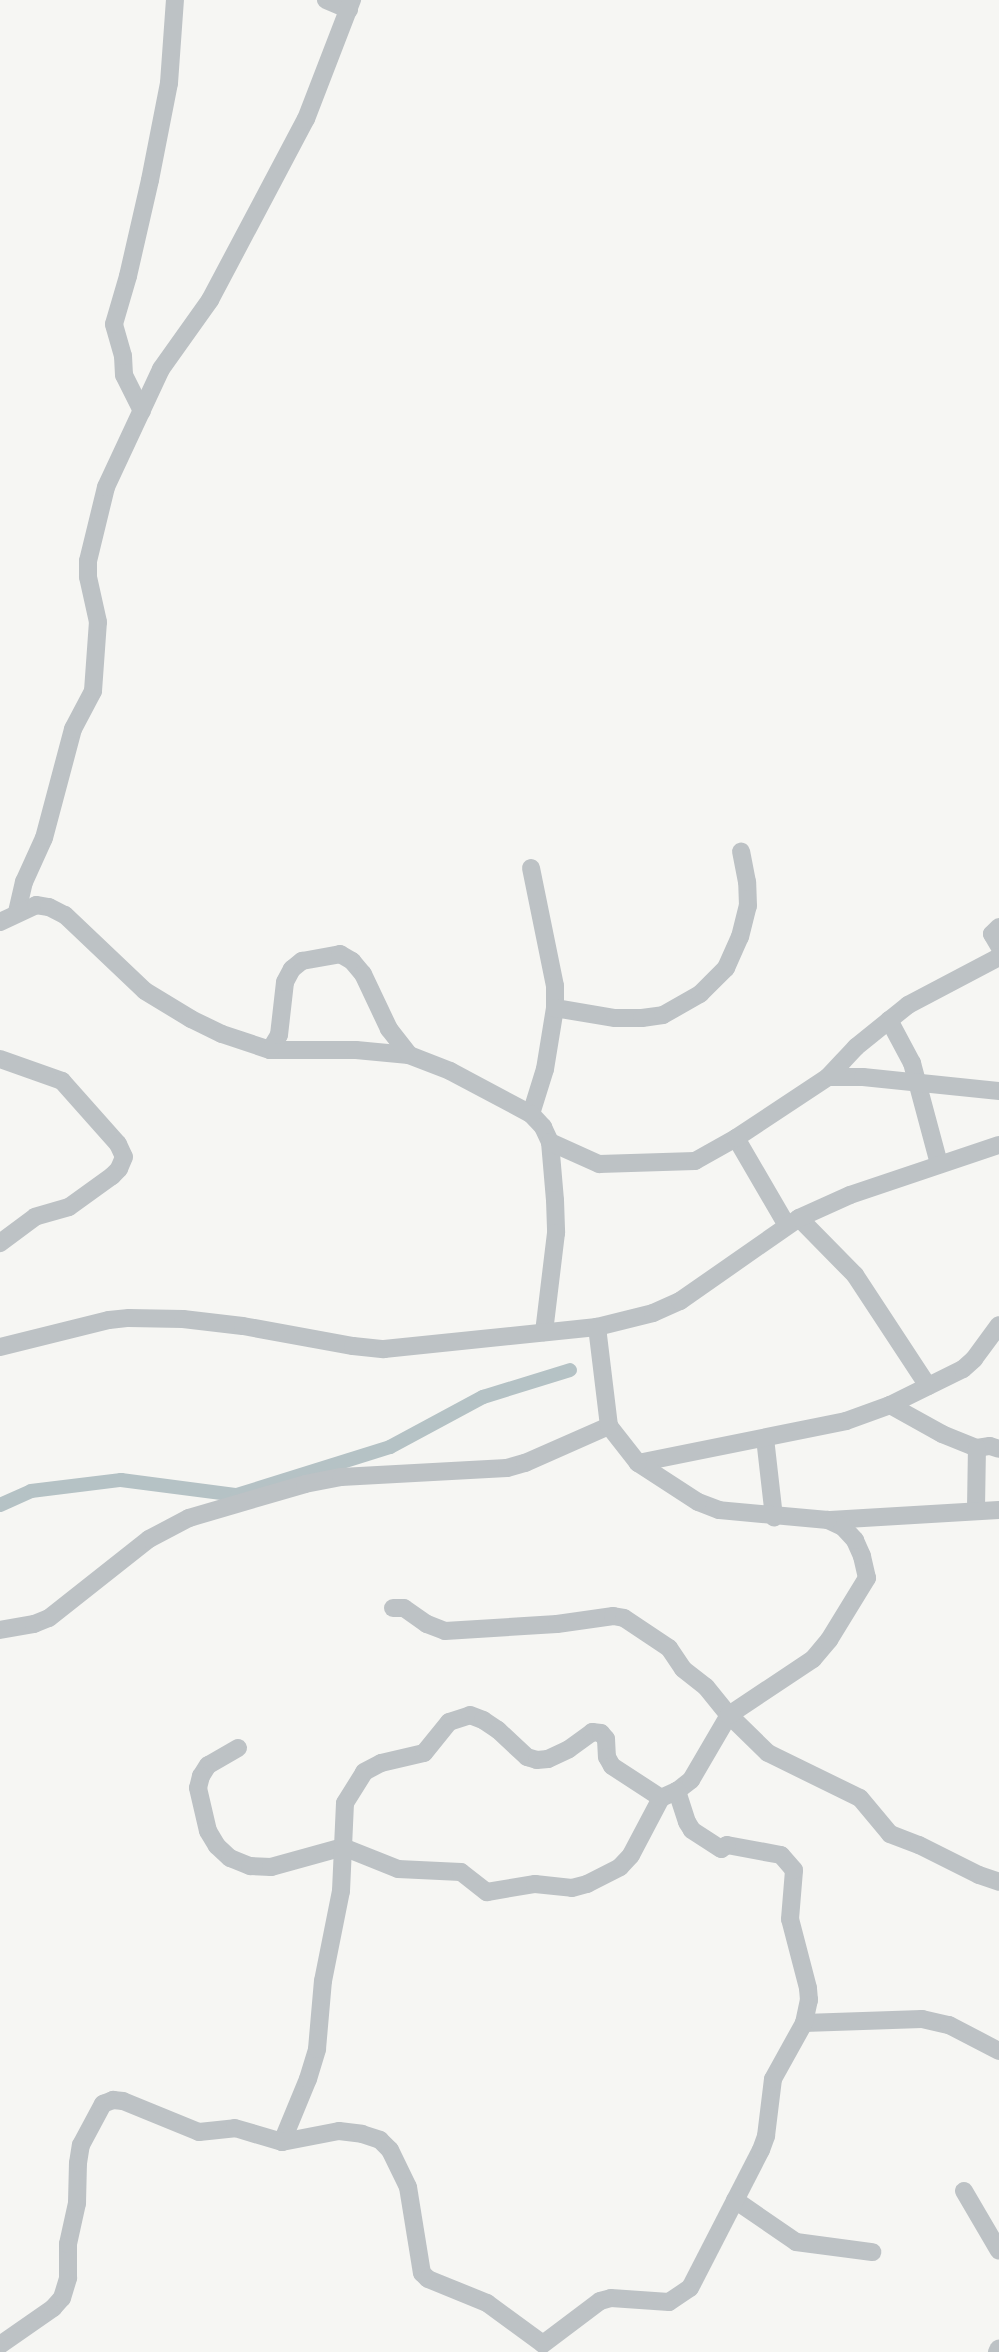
<!DOCTYPE html>
<style>
body{margin:0}
#map{position:relative;width:999px;height:2352px;overflow:hidden;background:#f6f6f3;font-family:Signika,sans-serif}
div>[style]{position:absolute}
.canal>*{height:14px;margin:-7px;padding:0 7px;transform-origin:7px;border-radius:7px;background:#b5c2c5}
.minor>*{height:18px;margin:-9px;padding:0 9px;transform-origin:9px;border-radius:9px;background:#bdc2c5}
span{translate:-50% -50%;white-space:nowrap;text-align:center;line-height:1.15;-webkit-text-stroke:6px #fff;paint-order:stroke}
</style>
<div id="map">
<div class="canal">
<i style="left:0;top:1505px;width:34px;rotate:-24deg"></i>
<i style="left:31px;top:1491px;width:91px;rotate:-7deg"></i>
<i style="left:121px;top:1480px;width:117px;rotate:7.4deg"></i>
<i style="left:237px;top:1495px;width:160px;rotate:-17.4deg"></i>
<i style="left:390px;top:1447px;width:106px;rotate:-28.3deg"></i>
<i style="left:483px;top:1397px;width:91px;rotate:-17.2deg"></i>
</div>
<div class="minor">
<i style="left:326px;top:0;width:25px;rotate:23deg"></i>
<i style="left:142px;top:411px;width:40px;rotate:-116.6deg"></i>
<i style="left:124px;top:375px;width:19px;rotate:-93deg"></i>
<i style="left:123px;top:356px;width:33px;rotate:-106deg"></i>
<i style="left:114px;top:324px;width:50px;rotate:-73.7deg"></i>
<i style="left:128px;top:276px;width:98px;rotate:-77.1deg"></i>
<i style="left:150px;top:180px;width:99px;rotate:-78.9deg"></i>
<i style="left:169px;top:83px;width:83px;rotate:-85.9deg"></i>
<i style="left:531px;top:868px;width:120px;rotate:78.5deg"></i>
<i style="left:555px;top:986px;width:22px;rotate:90deg"></i>
<i style="left:555px;top:1008px;width:62px;rotate:99.3deg"></i>
<i style="left:545px;top:1069px;width:47px;rotate:107.3deg"></i>
<i style="left:17px;top:912px;width:31px;rotate:-77deg"></i>
<i style="left:24px;top:882px;width:48px;rotate:-65.6deg"></i>
<i style="left:44px;top:838px;width:113px;rotate:-75.1deg"></i>
<i style="left:73px;top:729px;width:43px;rotate:-62.2deg"></i>
<i style="left:93px;top:691px;width:69px;rotate:-85.9deg"></i>
<i style="left:98px;top:622px;width:46px;rotate:-102.5deg"></i>
<i style="left:88px;top:577px;width:16px;rotate:-90deg"></i>
<i style="left:88px;top:561px;width:76px;rotate:-76.3deg"></i>
<i style="left:106px;top:487px;width:130px;rotate:-65deg"></i>
<i style="left:161px;top:369px;width:85px;rotate:-54.6deg"></i>
<i style="left:210px;top:300px;width:205px;rotate:-62.1deg"></i>
<i style="left:306px;top:119px;width:128px;rotate:-68.9deg"></i>
<i style="left:0;top:922px;width:40px;rotate:-25deg"></i>
<i style="left:36px;top:905px;width:13px;rotate:9deg"></i>
<i style="left:49px;top:907px;width:18px;rotate:27deg"></i>
<i style="left:65px;top:915px;width:110px;rotate:43.5deg"></i>
<i style="left:145px;top:991px;width:54px;rotate:31.3deg"></i>
<i style="left:191px;top:1019px;width:34px;rotate:26deg"></i>
<i style="left:222px;top:1034px;width:51px;rotate:18.4deg"></i>
<i style="left:270px;top:1050px;width:86px"></i>
<i style="left:356px;top:1050px;width:53px;rotate:5.4deg"></i>
<i style="left:409px;top:1055px;width:44px;rotate:21.3deg"></i>
<i style="left:450px;top:1071px;width:92px;rotate:28deg"></i>
<i style="left:531px;top:1114px;width:18px;rotate:47deg"></i>
<i style="left:543px;top:1127px;width:17px;rotate:65deg"></i>
<i style="left:550px;top:1142px;width:58px;rotate:85.1deg"></i>
<i style="left:555px;top:1200px;width:33px;rotate:88deg"></i>
<i style="left:556px;top:1233px;width:100px;rotate:96.9deg"></i>
<i style="left:999px;top:927px;width:10px;rotate:135deg"></i>
<i style="left:992px;top:934px;width:14px;rotate:60deg"></i>
<i style="left:555px;top:1008px;width:61px;rotate:9.5deg"></i>
<i style="left:615px;top:1018px;width:27px"></i>
<i style="left:642px;top:1018px;width:21px;rotate:-8deg"></i>
<i style="left:663px;top:1015px;width:43px;rotate:-29.6deg"></i>
<i style="left:700px;top:994px;width:37px;rotate:-45deg"></i>
<i style="left:726px;top:968px;width:34px;rotate:-66deg"></i>
<i style="left:740px;top:937px;width:32px;rotate:-76deg"></i>
<i style="left:748px;top:906px;width:24px;rotate:-92deg"></i>
<i style="left:747px;top:882px;width:31px;rotate:-101deg"></i>
<i style="left:889px;top:1020px;width:49px;rotate:61.9deg"></i>
<i style="left:912px;top:1063px;width:105px;rotate:75deg"></i>
<i style="left:270px;top:1050px;width:17px;rotate:-59deg"></i>
<i style="left:279px;top:1035px;width:53px;rotate:-83.5deg"></i>
<i style="left:285px;top:982px;width:15px;rotate:-62deg"></i>
<i style="left:292px;top:969px;width:13px;rotate:-39deg"></i>
<i style="left:302px;top:961px;width:39px;rotate:-10deg"></i>
<i style="left:340px;top:954px;width:14px;rotate:30deg"></i>
<i style="left:352px;top:961px;width:17px;rotate:50deg"></i>
<i style="left:363px;top:974px;width:61px;rotate:64.7deg"></i>
<i style="left:389px;top:1029px;width:33px;rotate:52deg"></i>
<i style="left:0;top:1059px;width:66px;rotate:19.5deg"></i>
<i style="left:62px;top:1081px;width:84px;rotate:48.4deg"></i>
<i style="left:118px;top:1144px;width:14px;rotate:65deg"></i>
<i style="left:124px;top:1157px;width:13px;rotate:113deg"></i>
<i style="left:119px;top:1169px;width:10px;rotate:135deg"></i>
<i style="left:112px;top:1176px;width:53px;rotate:144.2deg"></i>
<i style="left:69px;top:1207px;width:35px;rotate:164deg"></i>
<i style="left:35px;top:1217px;width:44px;rotate:143.4deg"></i>
<i style="left:828px;top:1077px;width:35px"></i>
<i style="left:863px;top:1077px;width:137px;rotate:5.9deg"></i>
<i style="left:736px;top:1138px;width:99px;rotate:59.8deg"></i>
<i style="left:550px;top:1142px;width:54px;rotate:24.2deg"></i>
<i style="left:599px;top:1164px;width:96px;rotate:-1.8deg"></i>
<i style="left:695px;top:1161px;width:47px;rotate:-29.3deg"></i>
<i style="left:736px;top:1138px;width:110px;rotate:-33.5deg"></i>
<i style="left:828px;top:1077px;width:41px;rotate:-47deg"></i>
<i style="left:856px;top:1047px;width:67px;rotate:-38.9deg"></i>
<i style="left:908px;top:1005px;width:103px;rotate:-27.8deg"></i>
<i style="left:799px;top:1218px;width:80px;rotate:45.5deg"></i>
<i style="left:855px;top:1275px;width:133px;rotate:56.7deg"></i>
<i style="left:0;top:1347px;width:112px;rotate:-13.9deg"></i>
<i style="left:109px;top:1320px;width:20px;rotate:-6deg"></i>
<i style="left:129px;top:1318px;width:54px;rotate:1.1deg"></i>
<i style="left:183px;top:1319px;width:60px;rotate:6.7deg"></i>
<i style="left:243px;top:1326px;width:112px;rotate:10.3deg"></i>
<i style="left:353px;top:1346px;width:31px;rotate:6deg"></i>
<i style="left:384px;top:1349px;width:214px;rotate:-5.9deg"></i>
<i style="left:597px;top:1327px;width:58px;rotate:-14deg"></i>
<i style="left:653px;top:1313px;width:30px;rotate:-24deg"></i>
<i style="left:680px;top:1301px;width:145px;rotate:-34.9deg"></i>
<i style="left:799px;top:1218px;width:56px;rotate:-24.3deg"></i>
<i style="left:850px;top:1195px;width:157px;rotate:-18.6deg"></i>
<i style="left:890px;top:1405px;width:60px;rotate:29.1deg"></i>
<i style="left:942px;top:1434px;width:38px;rotate:22deg"></i>
<i style="left:977px;top:1448px;width:13px;rotate:-9deg"></i>
<i style="left:990px;top:1446px;width:9px;rotate:18deg"></i>
<i style="left:765px;top:1438px;width:80px;rotate:83.5deg"></i>
<i style="left:638px;top:1463px;width:212px;rotate:-11.4deg"></i>
<i style="left:846px;top:1421px;width:47px;rotate:-20deg"></i>
<i style="left:890px;top:1405px;width:81px;rotate:-26.3deg"></i>
<i style="left:963px;top:1369px;width:15px;rotate:-42deg"></i>
<i style="left:974px;top:1359px;width:42px;rotate:-53.7deg"></i>
<i style="left:976px;top:1509px;width:61px;rotate:-89.1deg"></i>
<i style="left:830px;top:1520px;width:169px;rotate:-3.4deg"></i>
<i style="left:393px;top:1608px;width:11px"></i>
<i style="left:404px;top:1608px;width:28px;rotate:35deg"></i>
<i style="left:427px;top:1624px;width:19px;rotate:21deg"></i>
<i style="left:445px;top:1631px;width:112px;rotate:-3.6deg"></i>
<i style="left:557px;top:1624px;width:57px;rotate:-8.1deg"></i>
<i style="left:613px;top:1616px;width:11px;rotate:10deg"></i>
<i style="left:624px;top:1618px;width:54px;rotate:33.7deg"></i>
<i style="left:669px;top:1648px;width:25px;rotate:56deg"></i>
<i style="left:683px;top:1669px;width:29px;rotate:38deg"></i>
<i style="left:706px;top:1687px;width:36px;rotate:51deg"></i>
<i style="left:729px;top:1715px;width:54px;rotate:44.3deg"></i>
<i style="left:768px;top:1753px;width:102px;rotate:26.1deg"></i>
<i style="left:860px;top:1798px;width:47px;rotate:50.2deg"></i>
<i style="left:890px;top:1834px;width:31px;rotate:21deg"></i>
<i style="left:919px;top:1845px;width:67px;rotate:26.6deg"></i>
<i style="left:979px;top:1875px;width:21px;rotate:19deg"></i>
<i style="left:0;top:1630px;width:35px;rotate:-10deg"></i>
<i style="left:34px;top:1624px;width:16px;rotate:-22deg"></i>
<i style="left:49px;top:1618px;width:127px;rotate:-38.3deg"></i>
<i style="left:149px;top:1539px;width:45px;rotate:-27.7deg"></i>
<i style="left:189px;top:1518px;width:121px;rotate:-16.3deg"></i>
<i style="left:305px;top:1484px;width:37px;rotate:-11deg"></i>
<i style="left:341px;top:1477px;width:166px;rotate:-3.1deg"></i>
<i style="left:507px;top:1468px;width:19px;rotate:-16deg"></i>
<i style="left:525px;top:1463px;width:92px;rotate:-23.8deg"></i>
<i style="left:238px;top:1748px;width:34px;rotate:150deg"></i>
<i style="left:208px;top:1765px;width:13px;rotate:122deg"></i>
<i style="left:201px;top:1776px;width:12px;rotate:104deg"></i>
<i style="left:198px;top:1788px;width:44px;rotate:76.9deg"></i>
<i style="left:208px;top:1831px;width:17px;rotate:59deg"></i>
<i style="left:217px;top:1846px;width:18px;rotate:43deg"></i>
<i style="left:230px;top:1858px;width:22px;rotate:22deg"></i>
<i style="left:250px;top:1866px;width:21px;rotate:3deg"></i>
<i style="left:271px;top:1867px;width:75px;rotate:-15.5deg"></i>
<i style="left:343px;top:1847px;width:59px;rotate:21.8deg"></i>
<i style="left:398px;top:1869px;width:63px;rotate:2.7deg"></i>
<i style="left:461px;top:1872px;width:33px;rotate:38deg"></i>
<i style="left:487px;top:1892px;width:49px;rotate:-9.5deg"></i>
<i style="left:535px;top:1884px;width:37px;rotate:6deg"></i>
<i style="left:572px;top:1888px;width:16px;rotate:-15deg"></i>
<i style="left:587px;top:1884px;width:37px;rotate:-27deg"></i>
<i style="left:620px;top:1867px;width:16px;rotate:-47deg"></i>
<i style="left:631px;top:1855px;width:64px;rotate:-62.2deg"></i>
<i style="left:661px;top:1798px;width:17px;rotate:-24deg"></i>
<i style="left:677px;top:1791px;width:18px;rotate:-38deg"></i>
<i style="left:691px;top:1780px;width:75px;rotate:-59.7deg"></i>
<i style="left:729px;top:1715px;width:101px;rotate:-33.7deg"></i>
<i style="left:813px;top:1659px;width:25px;rotate:-50deg"></i>
<i style="left:829px;top:1640px;width:73px;rotate:-58.5deg"></i>
<i style="left:867px;top:1578px;width:23px;rotate:-103deg"></i>
<i style="left:862px;top:1556px;width:17px;rotate:-114deg"></i>
<i style="left:855px;top:1540px;width:18px;rotate:-133deg"></i>
<i style="left:843px;top:1527px;width:17px;rotate:-155deg"></i>
<i style="left:828px;top:1520px;width:109px;rotate:-174.8deg"></i>
<i style="left:719px;top:1510px;width:22px;rotate:-159deg"></i>
<i style="left:698px;top:1502px;width:72px;rotate:-147deg"></i>
<i style="left:638px;top:1463px;width:47px;rotate:-128.1deg"></i>
<i style="left:609px;top:1426px;width:100px;rotate:-96.9deg"></i>
<i style="left:804px;top:2023px;width:118px;rotate:-1.9deg"></i>
<i style="left:922px;top:2019px;width:28px;rotate:13deg"></i>
<i style="left:949px;top:2025px;width:56px;rotate:27.5deg"></i>
<i style="left:282px;top:2142px;width:68px;rotate:-67.6deg"></i>
<i style="left:308px;top:2079px;width:31px;rotate:-73deg"></i>
<i style="left:317px;top:2049px;width:68px;rotate:-85deg"></i>
<i style="left:323px;top:1981px;width:92px;rotate:-78.7deg"></i>
<i style="left:341px;top:1891px;width:88px;rotate:-87.4deg"></i>
<i style="left:345px;top:1803px;width:36px;rotate:-58deg"></i>
<i style="left:364px;top:1772px;width:19px;rotate:-28deg"></i>
<i style="left:381px;top:1763px;width:44px;rotate:-13.1deg"></i>
<i style="left:424px;top:1753px;width:40px;rotate:-51deg"></i>
<i style="left:449px;top:1722px;width:22px;rotate:-18deg"></i>
<i style="left:470px;top:1715px;width:14px;rotate:21deg"></i>
<i style="left:483px;top:1720px;width:18px;rotate:34deg"></i>
<i style="left:498px;top:1730px;width:40px;rotate:43deg"></i>
<i style="left:527px;top:1757px;width:10px;rotate:17deg"></i>
<i style="left:537px;top:1760px;width:11px;rotate:-5deg"></i>
<i style="left:548px;top:1759px;width:23px;rotate:-25deg"></i>
<i style="left:569px;top:1749px;width:29px;rotate:-36deg"></i>
<i style="left:592px;top:1732px;width:9px;rotate:6deg"></i>
<i style="left:601px;top:1733px;width:8px;rotate:50deg"></i>
<i style="left:606px;top:1739px;width:18px;rotate:87deg"></i>
<i style="left:607px;top:1757px;width:10px;rotate:61deg"></i>
<i style="left:612px;top:1766px;width:59px;rotate:33.1deg"></i>
<i style="left:964px;top:2191px;width:69px;rotate:59.7deg"></i>
<i style="left:735px;top:2200px;width:74px;rotate:34.5deg"></i>
<i style="left:796px;top:2242px;width:77px;rotate:7.5deg"></i>
<i style="left:543px;top:2344px;width:71px;rotate:-37deg"></i>
<i style="left:600px;top:2301px;width:11px;rotate:-15deg"></i>
<i style="left:611px;top:2298px;width:58px;rotate:3.9deg"></i>
<i style="left:669px;top:2302px;width:25px;rotate:-34deg"></i>
<i style="left:690px;top:2288px;width:155px;rotate:-62.8deg"></i>
<i style="left:761px;top:2150px;width:15px;rotate:-70deg"></i>
<i style="left:766px;top:2136px;width:57px;rotate:-83deg"></i>
<i style="left:773px;top:2079px;width:64px;rotate:-61deg"></i>
<i style="left:804px;top:2023px;width:24px;rotate:-78deg"></i>
<i style="left:809px;top:2000px;width:12px;rotate:-95deg"></i>
<i style="left:808px;top:1988px;width:71px;rotate:-104.6deg"></i>
<i style="left:790px;top:1919px;width:49px;rotate:-85.3deg"></i>
<i style="left:794px;top:1870px;width:20px;rotate:-131deg"></i>
<i style="left:781px;top:1855px;width:55px;rotate:-169.5deg"></i>
<i style="left:727px;top:1845px;width:7px;rotate:146deg"></i>
<i style="left:721px;top:1849px;width:35px;rotate:-147deg"></i>
<i style="left:692px;top:1830px;width:9px;rotate:-122deg"></i>
<i style="left:687px;top:1822px;width:33px;rotate:-108deg"></i>
<i style="left:0;top:2345px;width:65px;rotate:-34.9deg"></i>
<i style="left:53px;top:2308px;width:13px;rotate:-48deg"></i>
<i style="left:62px;top:2298px;width:21px;rotate:-73deg"></i>
<i style="left:68px;top:2278px;width:34px;rotate:-90deg"></i>
<i style="left:68px;top:2244px;width:42px;rotate:-77.6deg"></i>
<i style="left:77px;top:2203px;width:40px;rotate:-88.6deg"></i>
<i style="left:78px;top:2163px;width:18px;rotate:-81deg"></i>
<i style="left:81px;top:2145px;width:47px;rotate:-61.8deg"></i>
<i style="left:103px;top:2104px;width:11px;rotate:-22deg"></i>
<i style="left:113px;top:2100px;width:10px;rotate:6deg"></i>
<i style="left:123px;top:2101px;width:82px;rotate:22.2deg"></i>
<i style="left:199px;top:2132px;width:36px;rotate:-6deg"></i>
<i style="left:235px;top:2128px;width:49px;rotate:16.6deg"></i>
<i style="left:282px;top:2142px;width:58px;rotate:-10.9deg"></i>
<i style="left:339px;top:2131px;width:23px;rotate:7deg"></i>
<i style="left:362px;top:2134px;width:19px;rotate:18deg"></i>
<i style="left:380px;top:2140px;width:14px;rotate:45deg"></i>
<i style="left:390px;top:2150px;width:41px;rotate:64.1deg"></i>
<i style="left:408px;top:2187px;width:87px;rotate:80.8deg"></i>
<i style="left:422px;top:2273px;width:8px;rotate:45deg"></i>
<i style="left:428px;top:2279px;width:64px;rotate:22.1deg"></i>
<i style="left:487px;top:2303px;width:69px;rotate:36.2deg"></i>
<i style="left:997px;top:2352px;width:4px;rotate:-63deg"></i>
</div>
</div>
